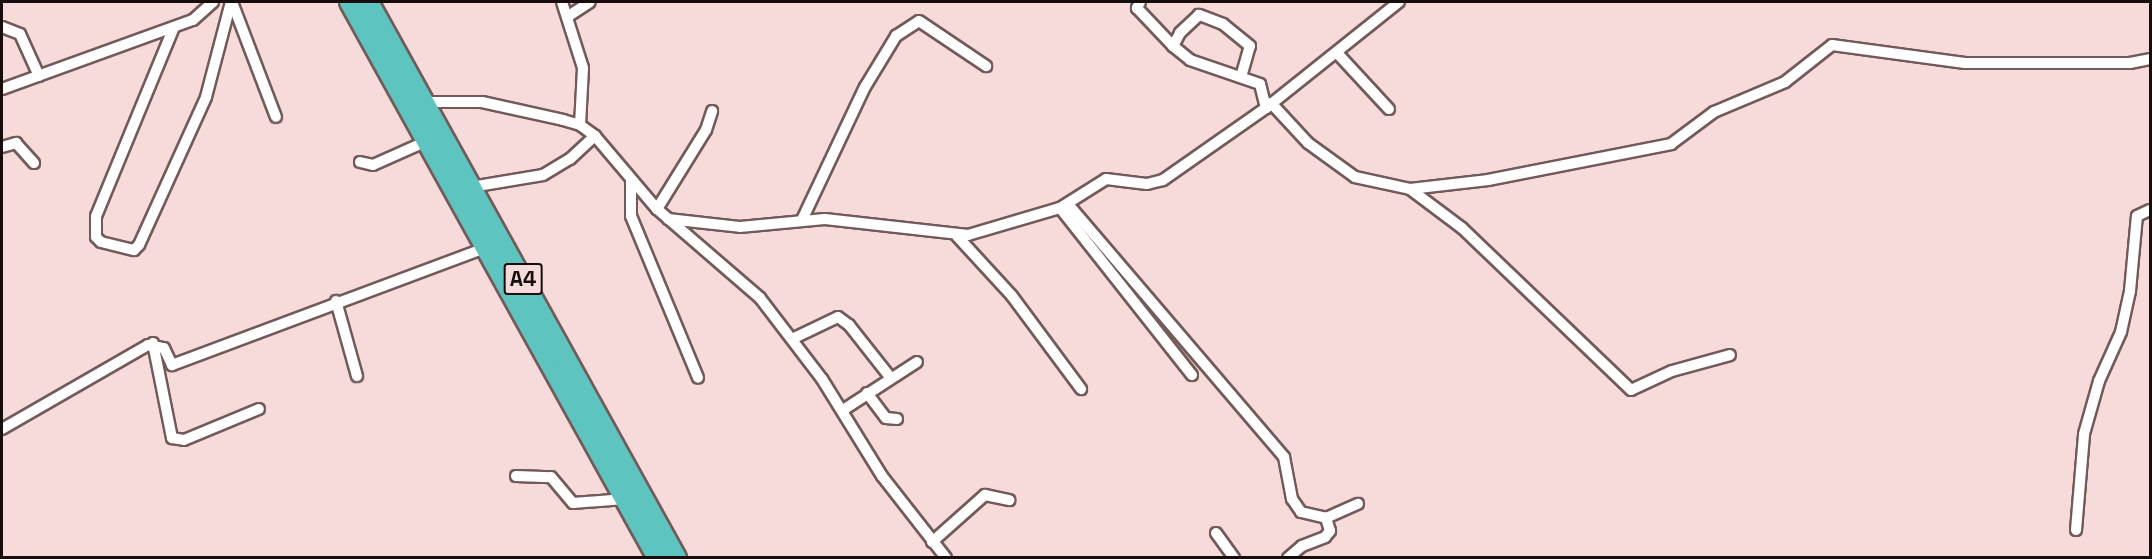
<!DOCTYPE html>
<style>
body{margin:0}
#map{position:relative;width:2152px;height:559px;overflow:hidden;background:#f7dada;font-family:"Space Grotesk",sans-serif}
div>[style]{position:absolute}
.roads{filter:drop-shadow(2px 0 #725a59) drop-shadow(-2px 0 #725a59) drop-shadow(0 2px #725a59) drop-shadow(0 -2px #725a59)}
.street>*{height:10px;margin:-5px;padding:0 5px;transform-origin:5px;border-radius:5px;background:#fff}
.highway>*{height:20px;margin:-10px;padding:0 10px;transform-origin:10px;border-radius:10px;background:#5dc4bf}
span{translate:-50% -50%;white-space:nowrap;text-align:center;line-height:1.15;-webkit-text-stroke:6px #f7dada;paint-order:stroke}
.shield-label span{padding:2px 4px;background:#f7dada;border:2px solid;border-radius:4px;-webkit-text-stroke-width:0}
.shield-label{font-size:21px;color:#170d0d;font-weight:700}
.frame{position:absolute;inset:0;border:3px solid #170d0d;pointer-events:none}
</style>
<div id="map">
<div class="roads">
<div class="street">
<i style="left:232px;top:2px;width:123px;rotate:69.1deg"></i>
<i style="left:562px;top:2px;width:69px;rotate:72.3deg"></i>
<i style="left:583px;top:68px;width:57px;rotate:93deg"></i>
<i style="left:1140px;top:2px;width:7px;rotate:117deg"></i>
<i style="left:1137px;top:8px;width:52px;rotate:46.5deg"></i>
<i style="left:567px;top:17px;width:27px;rotate:-33deg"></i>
<i style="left:2px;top:27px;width:19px;rotate:21deg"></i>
<i style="left:20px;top:34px;width:46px;rotate:65.7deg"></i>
<i style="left:174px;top:27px;width:204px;rotate:112.4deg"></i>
<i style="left:96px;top:216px;width:21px;rotate:90deg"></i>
<i style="left:96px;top:237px;width:7px;rotate:45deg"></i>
<i style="left:101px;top:242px;width:34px;rotate:14deg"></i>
<i style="left:134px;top:250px;width:7px;rotate:-45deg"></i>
<i style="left:139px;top:245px;width:162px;rotate:-65.6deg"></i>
<i style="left:206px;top:97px;width:98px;rotate:-75.3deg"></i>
<i style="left:1338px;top:54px;width:75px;rotate:47.2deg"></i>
<i style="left:1241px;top:77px;width:32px;rotate:-74deg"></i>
<i style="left:1250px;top:46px;width:35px;rotate:-141deg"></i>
<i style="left:1223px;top:24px;width:26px;rotate:-159deg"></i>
<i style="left:1199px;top:15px;width:26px;rotate:137deg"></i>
<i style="left:1180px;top:33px;width:15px;rotate:118deg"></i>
<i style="left:1173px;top:46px;width:22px;rotate:39deg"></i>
<i style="left:1190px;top:60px;width:74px;rotate:18.9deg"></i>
<i style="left:1260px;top:84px;width:25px;rotate:76deg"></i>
<i style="left:2px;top:89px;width:203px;rotate:-19.9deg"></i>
<i style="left:193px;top:20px;width:27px;rotate:-42deg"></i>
<i style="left:423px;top:102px;width:59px"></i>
<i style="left:482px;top:102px;width:83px;rotate:12.5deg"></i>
<i style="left:563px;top:120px;width:18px;rotate:16deg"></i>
<i style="left:580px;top:125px;width:19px;rotate:36deg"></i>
<i style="left:595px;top:136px;width:96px;rotate:49.7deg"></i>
<i style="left:657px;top:209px;width:136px;rotate:40.8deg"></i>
<i style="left:760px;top:298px;width:102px;rotate:52.6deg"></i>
<i style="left:822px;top:379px;width:114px;rotate:58.3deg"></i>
<i style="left:882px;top:476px;width:104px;rotate:52deg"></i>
<i style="left:1271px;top:103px;width:54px;rotate:47.2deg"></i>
<i style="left:1308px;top:143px;width:58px;rotate:35.9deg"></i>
<i style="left:1355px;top:177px;width:56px;rotate:12.3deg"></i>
<i style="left:1410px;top:189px;width:79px;rotate:-6.6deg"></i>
<i style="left:1488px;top:180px;width:187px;rotate:-11.1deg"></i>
<i style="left:1671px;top:144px;width:54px;rotate:-36.7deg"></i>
<i style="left:1714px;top:112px;width:77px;rotate:-22.9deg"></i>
<i style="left:1785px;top:82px;width:60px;rotate:-38.2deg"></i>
<i style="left:1832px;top:45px;width:134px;rotate:7.7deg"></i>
<i style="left:1965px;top:63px;width:165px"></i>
<i style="left:2130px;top:63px;width:20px;rotate:-11deg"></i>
<i style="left:2px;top:147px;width:15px;rotate:-16deg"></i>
<i style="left:16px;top:143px;width:27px;rotate:48deg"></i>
<i style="left:360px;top:162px;width:13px;rotate:13deg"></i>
<i style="left:373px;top:165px;width:59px;rotate:-24deg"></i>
<i style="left:631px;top:180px;width:36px;rotate:90deg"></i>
<i style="left:631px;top:216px;width:175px;rotate:67.5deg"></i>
<i style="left:471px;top:187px;width:73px;rotate:-9.5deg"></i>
<i style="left:543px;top:175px;width:31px;rotate:-31deg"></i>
<i style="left:570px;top:159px;width:34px;rotate:-43deg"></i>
<i style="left:1410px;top:189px;width:65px;rotate:36.9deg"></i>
<i style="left:1462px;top:228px;width:234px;rotate:43.8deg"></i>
<i style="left:1631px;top:390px;width:45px;rotate:-24.9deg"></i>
<i style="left:1672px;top:371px;width:60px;rotate:-15.4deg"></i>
<i style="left:1068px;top:204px;width:333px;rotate:49.5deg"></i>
<i style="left:1284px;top:457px;width:43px;rotate:79.2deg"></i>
<i style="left:1292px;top:499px;width:16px;rotate:55deg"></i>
<i style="left:1301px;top:512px;width:26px;rotate:13deg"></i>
<i style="left:1326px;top:518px;width:35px;rotate:-24deg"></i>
<i style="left:1060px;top:208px;width:213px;rotate:51.7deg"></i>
<i style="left:657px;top:209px;width:93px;rotate:-58.2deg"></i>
<i style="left:706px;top:130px;width:20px;rotate:-72deg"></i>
<i style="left:668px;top:219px;width:72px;rotate:6.3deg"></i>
<i style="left:740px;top:227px;width:85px;rotate:-5.4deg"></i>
<i style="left:825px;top:219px;width:144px;rotate:6.4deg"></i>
<i style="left:968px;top:235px;width:96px;rotate:-16.4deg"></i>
<i style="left:1060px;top:208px;width:54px;rotate:-32.2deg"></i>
<i style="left:1106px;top:179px;width:41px;rotate:7deg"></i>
<i style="left:1147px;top:184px;width:16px;rotate:-14deg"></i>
<i style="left:1163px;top:180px;width:126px;rotate:-35deg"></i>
<i style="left:1266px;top:108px;width:170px;rotate:-38.6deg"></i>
<i style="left:802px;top:220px;width:147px;rotate:-64.7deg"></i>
<i style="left:865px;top:87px;width:60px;rotate:-58.7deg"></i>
<i style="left:896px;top:36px;width:27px;rotate:-33deg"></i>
<i style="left:919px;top:21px;width:81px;rotate:33.9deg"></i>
<i style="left:957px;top:236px;width:81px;rotate:47.5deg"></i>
<i style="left:1012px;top:296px;width:116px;rotate:53.4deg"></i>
<i style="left:336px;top:301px;width:78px;rotate:74.4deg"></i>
<i style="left:792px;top:339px;width:51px;rotate:-25.6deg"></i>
<i style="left:838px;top:317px;width:14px;rotate:36deg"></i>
<i style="left:849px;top:325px;width:66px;rotate:51.7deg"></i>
<i style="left:153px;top:343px;width:97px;rotate:78.7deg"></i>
<i style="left:172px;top:438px;width:12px;rotate:9deg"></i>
<i style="left:184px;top:440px;width:81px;rotate:-22.5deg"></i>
<i style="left:867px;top:393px;width:31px;rotate:53deg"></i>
<i style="left:886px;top:418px;width:11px;rotate:5deg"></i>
<i style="left:843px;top:410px;width:88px;rotate:-33deg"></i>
<i style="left:2px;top:429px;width:168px;rotate:-29.9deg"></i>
<i style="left:148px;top:345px;width:16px;rotate:11deg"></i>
<i style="left:164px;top:348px;width:19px;rotate:65deg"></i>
<i style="left:172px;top:365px;width:336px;rotate:-20.5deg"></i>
<i style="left:516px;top:476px;width:35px;rotate:2deg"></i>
<i style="left:551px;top:477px;width:34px;rotate:50deg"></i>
<i style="left:573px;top:503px;width:52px;rotate:-4.4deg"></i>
<i style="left:2076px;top:530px;width:96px;rotate:-85.2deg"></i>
<i style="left:2084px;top:434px;width:55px;rotate:-74.2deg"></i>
<i style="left:2099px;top:381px;width:54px;rotate:-65.8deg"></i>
<i style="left:2121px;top:332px;width:42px;rotate:-77.6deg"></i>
<i style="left:2130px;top:291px;width:75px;rotate:-84.7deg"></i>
<i style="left:2137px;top:216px;width:14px;rotate:-25deg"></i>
<i style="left:1216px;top:533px;width:31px;rotate:54deg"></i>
<i style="left:932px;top:542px;width:71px;rotate:-41.6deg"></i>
<i style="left:985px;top:495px;width:25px;rotate:12deg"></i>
<i style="left:1288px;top:558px;width:18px;rotate:-41deg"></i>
<i style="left:1302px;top:546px;width:25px;rotate:-21deg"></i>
<i style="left:1325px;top:537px;width:8px;rotate:-50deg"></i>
<i style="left:1330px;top:531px;width:14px;rotate:-107deg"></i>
</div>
<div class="highway">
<i style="left:350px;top:2px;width:636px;rotate:61.02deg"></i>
<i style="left:368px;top:2px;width:636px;rotate:61.02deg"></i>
</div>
</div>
<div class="shield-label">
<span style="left:523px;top:279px">A4</span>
</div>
<div class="frame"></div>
</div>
